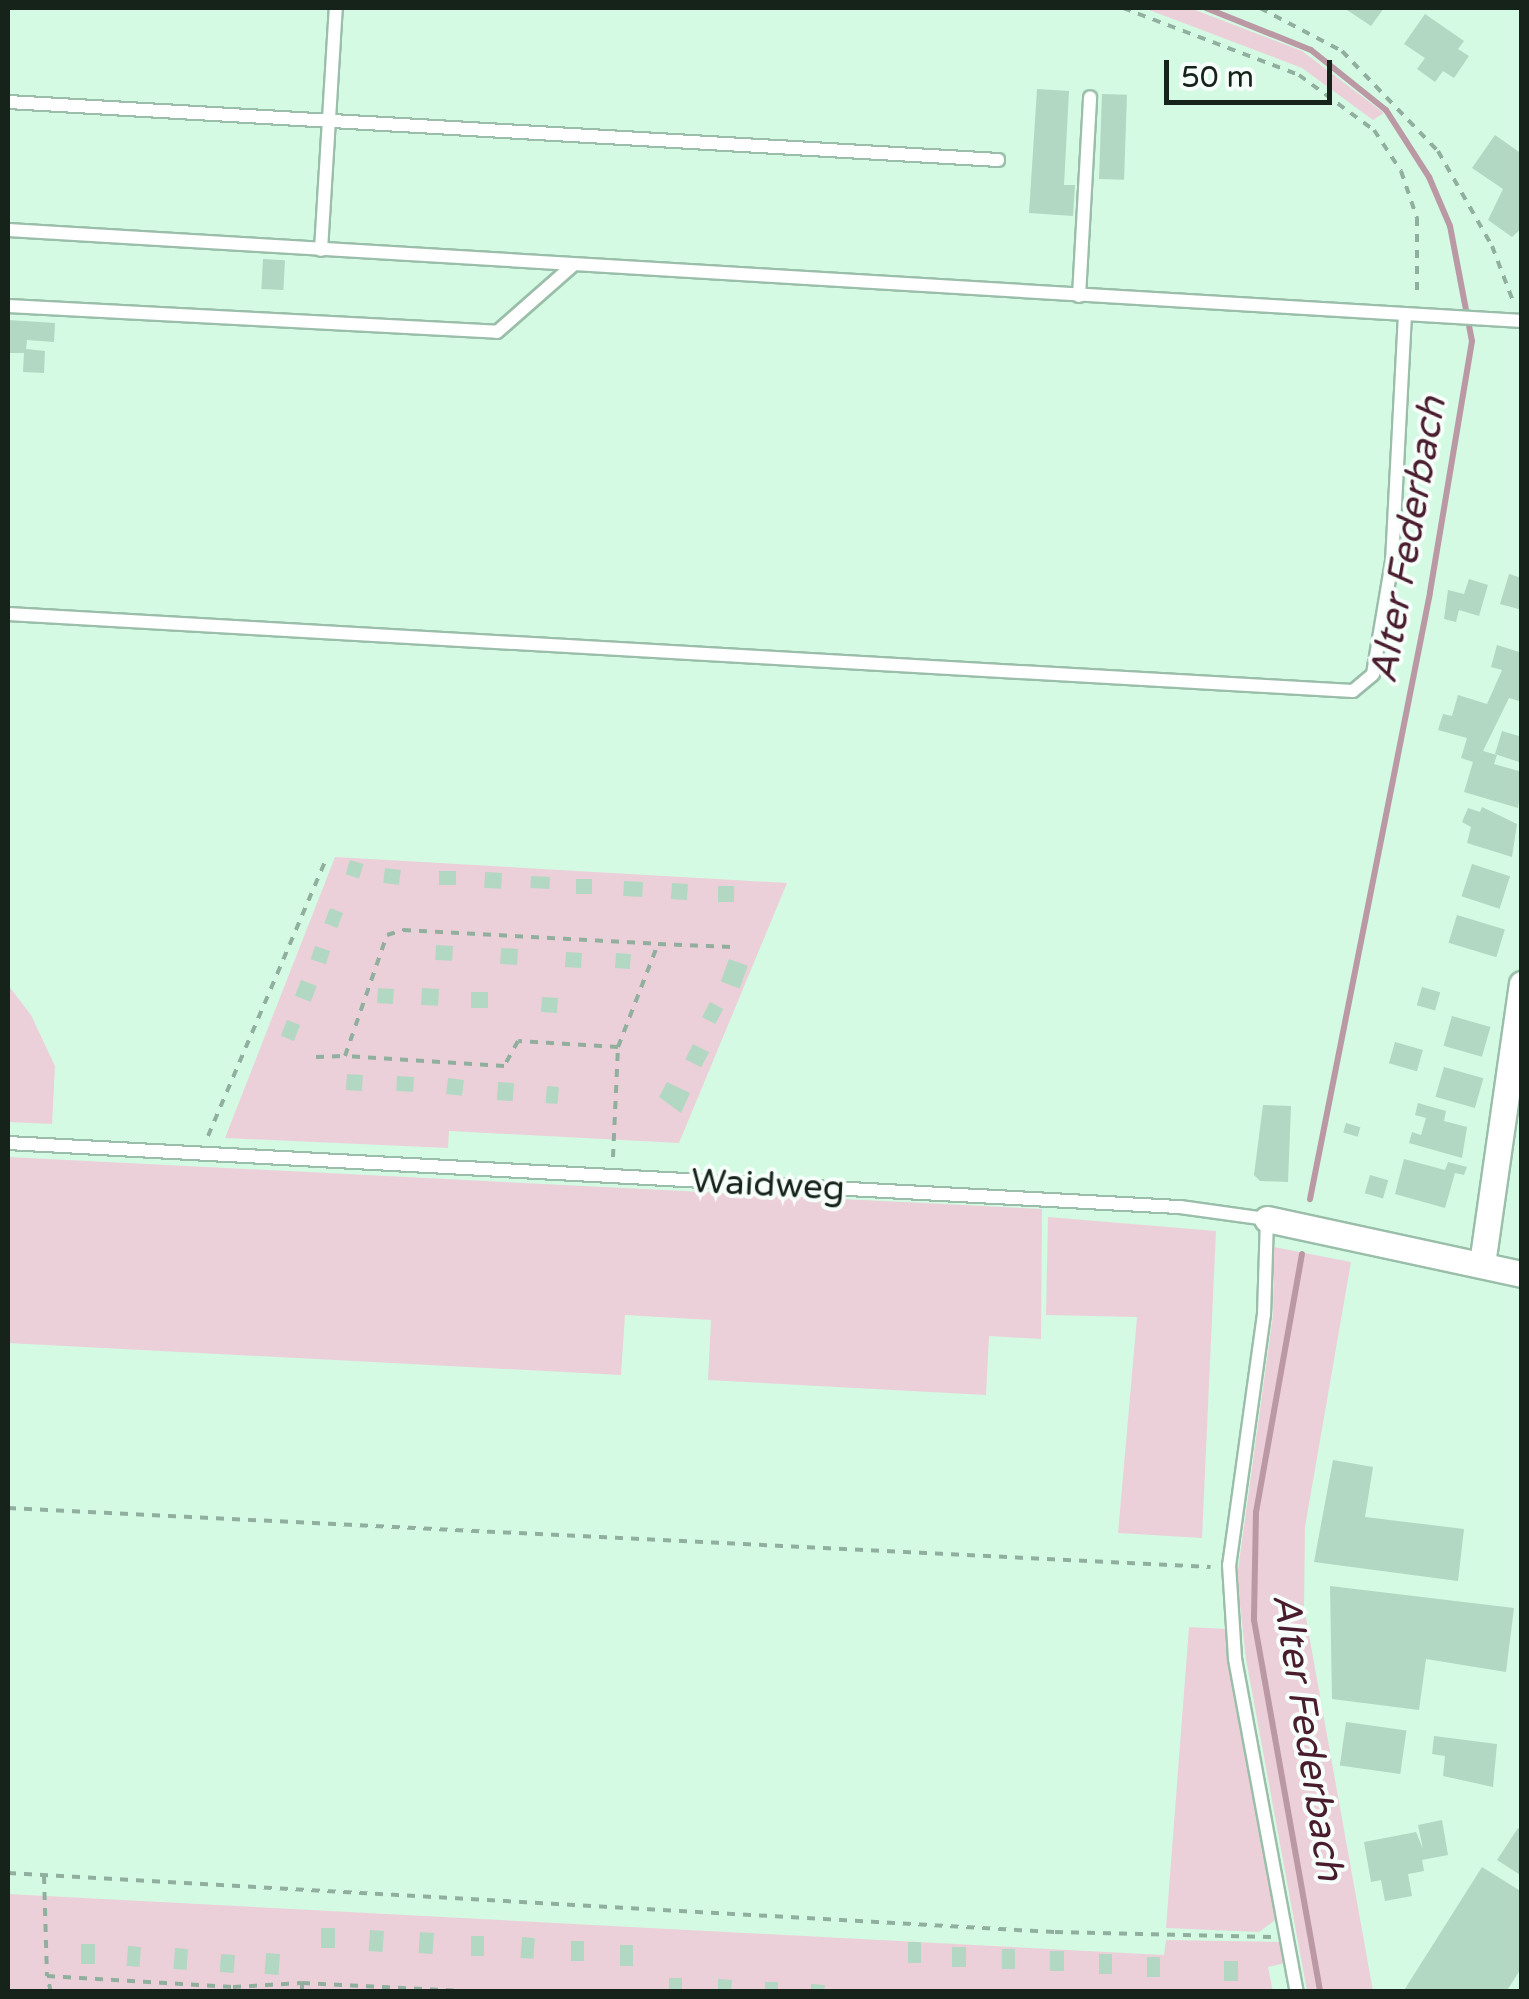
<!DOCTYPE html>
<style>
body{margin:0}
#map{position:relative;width:1529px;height:1999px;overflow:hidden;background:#d4fae4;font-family:"Varela Round",sans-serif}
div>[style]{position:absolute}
.green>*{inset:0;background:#ecd0d9}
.stream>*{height:6px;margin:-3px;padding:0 3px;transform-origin:3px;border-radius:3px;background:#ba99a4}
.building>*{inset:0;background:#b2d7c2;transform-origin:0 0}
.path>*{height:4px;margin-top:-2px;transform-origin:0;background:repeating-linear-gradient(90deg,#91af9e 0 8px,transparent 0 16px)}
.roads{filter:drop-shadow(2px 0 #9abea9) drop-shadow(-2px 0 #9abea9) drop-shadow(0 2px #9abea9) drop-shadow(0 -2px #9abea9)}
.service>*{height:12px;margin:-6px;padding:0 6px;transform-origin:6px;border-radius:6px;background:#fff}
.minor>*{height:25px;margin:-12.5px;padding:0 12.5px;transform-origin:12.5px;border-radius:12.5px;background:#fff}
span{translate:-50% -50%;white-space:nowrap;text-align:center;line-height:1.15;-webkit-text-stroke:8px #f7fffa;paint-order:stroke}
.street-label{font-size:35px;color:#15231b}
.water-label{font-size:38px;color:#491c2e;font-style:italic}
.frame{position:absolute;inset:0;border:10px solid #15231b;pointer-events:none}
.scale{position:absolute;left:1164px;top:60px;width:168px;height:45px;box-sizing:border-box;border:5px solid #15231b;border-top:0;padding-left:12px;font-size:30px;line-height:35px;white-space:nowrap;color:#15231b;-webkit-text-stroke:8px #f7fffa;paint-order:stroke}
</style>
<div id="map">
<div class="green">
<i style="clip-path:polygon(1144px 8px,1190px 8px,1302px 51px,1384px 113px,1373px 120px,1302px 68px)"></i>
<i style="clip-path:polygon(335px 857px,787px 883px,679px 1143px,449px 1131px,448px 1148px,225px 1138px)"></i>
<i style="clip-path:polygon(8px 985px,31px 1015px,55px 1066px,52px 1124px,8px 1122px)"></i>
<i style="clip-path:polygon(8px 1157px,1042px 1209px,1041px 1339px,989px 1336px,986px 1395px,708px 1380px,711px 1320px,625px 1315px,621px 1375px,8px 1343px)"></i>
<i style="clip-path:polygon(1048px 1217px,1216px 1231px,1202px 1538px,1118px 1533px,1137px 1317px,1046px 1315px)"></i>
<i style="clip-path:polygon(1274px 1247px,1351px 1262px,1305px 1527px,1304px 1607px,1373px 1991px,1307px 1991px,1246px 1659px,1237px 1577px,1273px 1315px)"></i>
<i style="clip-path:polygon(1189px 1627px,1227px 1629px,1278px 1918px,1259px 1932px,1166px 1928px)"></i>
<i style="clip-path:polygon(8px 1894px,1164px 1955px,1166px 1940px,1281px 1942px,1286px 1963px,1268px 1967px,1273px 1992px,8px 1992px)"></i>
</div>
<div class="stream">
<i style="left:1206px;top:8px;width:113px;rotate:21.8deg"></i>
<i style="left:1311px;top:50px;width:96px;rotate:38.7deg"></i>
<i style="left:1386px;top:110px;width:80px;rotate:57.3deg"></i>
<i style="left:1429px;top:177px;width:53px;rotate:66.8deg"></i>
<i style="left:1450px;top:226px;width:117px;rotate:79.2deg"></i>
<i style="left:1472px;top:341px;width:255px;rotate:99.5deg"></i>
<i style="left:1430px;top:593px;width:618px;rotate:101.2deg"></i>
<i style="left:1302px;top:1254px;width:262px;rotate:100.1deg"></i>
<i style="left:1256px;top:1512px;width:108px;rotate:91.1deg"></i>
<i style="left:1254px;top:1620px;width:378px;rotate:79.9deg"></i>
</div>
<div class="building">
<i style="clip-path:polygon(1344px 8px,1384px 8px,1371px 26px)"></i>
<i style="clip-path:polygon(1425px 14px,1464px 41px,1458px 49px,1469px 56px,1454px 78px,1443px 71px,1435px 82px,1417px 69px,1425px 58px,1404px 44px)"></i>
<i style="clip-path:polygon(1037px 89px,1069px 91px,1064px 185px,1075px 185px,1073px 216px,1029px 213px)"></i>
<i style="left:1102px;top:94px;width:25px;height:85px;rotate:2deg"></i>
<i style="clip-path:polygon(1495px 135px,1522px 154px,1522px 228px,1512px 237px,1488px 220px,1503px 189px,1472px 168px)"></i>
<i style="left:263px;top:259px;width:22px;height:30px;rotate:3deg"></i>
<i style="clip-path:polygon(8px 320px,55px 323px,54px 342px,27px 340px,26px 349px,45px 351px,44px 373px,23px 372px,24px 353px,8px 353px)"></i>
<i style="clip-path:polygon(1509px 574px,1522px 578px,1522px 610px,1500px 604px)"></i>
<i style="clip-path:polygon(1469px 579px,1488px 585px,1479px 616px,1459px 610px,1456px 622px,1444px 619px,1448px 590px,1464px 594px)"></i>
<i style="clip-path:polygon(1497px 645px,1522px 653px,1522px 702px,1509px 698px,1483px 751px,1497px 755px,1494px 764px,1522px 772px,1518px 808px,1464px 792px,1473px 762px,1461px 758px,1467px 738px,1438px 730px,1443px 714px,1452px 716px,1458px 695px,1487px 704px,1502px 670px,1491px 667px)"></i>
<i style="clip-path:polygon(1502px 731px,1522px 737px,1522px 763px,1495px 754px)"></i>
<i style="clip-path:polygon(1482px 807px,1517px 824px,1512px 857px,1467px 843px,1471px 827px,1462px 822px,1468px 808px,1480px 812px)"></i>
<i style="left:350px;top:860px;width:14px;height:15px;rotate:17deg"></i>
<i style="left:1472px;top:864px;width:40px;height:34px;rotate:18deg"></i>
<i style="left:385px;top:868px;width:16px;height:15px;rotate:7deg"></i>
<i style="left:439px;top:871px;width:17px;height:14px"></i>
<i style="left:485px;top:872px;width:17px;height:16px;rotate:3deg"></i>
<i style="left:531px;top:876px;width:19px;height:12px;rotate:3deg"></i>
<i style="left:576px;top:879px;width:16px;height:15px"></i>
<i style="left:624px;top:881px;width:19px;height:15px;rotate:3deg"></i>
<i style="left:672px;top:883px;width:16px;height:16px;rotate:4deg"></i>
<i style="left:718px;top:886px;width:16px;height:16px"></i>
<i style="left:330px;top:908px;width:14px;height:16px;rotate:21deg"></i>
<i style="left:1457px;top:915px;width:50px;height:29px;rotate:17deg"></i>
<i style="left:436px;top:945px;width:17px;height:15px;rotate:3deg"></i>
<i style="left:315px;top:946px;width:16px;height:14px;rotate:18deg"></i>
<i style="left:501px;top:948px;width:17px;height:16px;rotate:3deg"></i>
<i style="left:566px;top:952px;width:16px;height:15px;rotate:4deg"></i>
<i style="left:616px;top:953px;width:15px;height:15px;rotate:4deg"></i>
<i style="left:729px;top:959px;width:20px;height:24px;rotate:20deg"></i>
<i style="left:301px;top:980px;width:17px;height:17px;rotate:21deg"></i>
<i style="left:1422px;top:987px;width:19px;height:19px;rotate:16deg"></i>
<i style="left:378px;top:988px;width:16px;height:15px;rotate:4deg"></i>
<i style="left:422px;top:988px;width:17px;height:17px;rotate:3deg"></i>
<i style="left:471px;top:992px;width:17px;height:16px"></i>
<i style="left:542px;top:997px;width:16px;height:15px;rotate:4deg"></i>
<i style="left:710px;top:1002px;width:15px;height:17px;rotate:28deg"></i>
<i style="left:1452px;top:1016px;width:40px;height:31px;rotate:16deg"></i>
<i style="left:287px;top:1020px;width:14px;height:17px;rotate:21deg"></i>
<i style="left:1395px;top:1042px;width:29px;height:22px;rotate:16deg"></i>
<i style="left:693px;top:1044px;width:18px;height:17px;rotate:27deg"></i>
<i style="left:1444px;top:1067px;width:41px;height:31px;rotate:16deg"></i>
<i style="left:347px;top:1074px;width:16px;height:16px;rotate:4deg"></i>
<i style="left:397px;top:1076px;width:17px;height:15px;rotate:3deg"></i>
<i style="left:448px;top:1078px;width:16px;height:16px;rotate:7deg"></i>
<i style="left:498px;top:1082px;width:16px;height:18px;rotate:4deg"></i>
<i style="clip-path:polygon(667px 1082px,690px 1093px,681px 1113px,659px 1097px)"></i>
<i style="left:547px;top:1086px;width:12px;height:17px;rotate:5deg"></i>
<i style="clip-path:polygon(1418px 1103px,1446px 1111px,1444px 1121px,1467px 1127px,1462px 1158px,1409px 1143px,1412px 1132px,1421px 1135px,1426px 1118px,1415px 1115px)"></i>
<i style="clip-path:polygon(1263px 1105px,1291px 1106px,1288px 1182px,1260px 1181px,1254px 1175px)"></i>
<i style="left:1346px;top:1123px;width:15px;height:10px;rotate:16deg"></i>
<i style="clip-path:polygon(1404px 1159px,1445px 1170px,1448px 1162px,1467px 1167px,1464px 1175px,1455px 1173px,1445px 1208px,1395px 1194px)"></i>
<i style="left:1370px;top:1175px;width:19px;height:19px;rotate:16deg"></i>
<i style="clip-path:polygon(1333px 1460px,1373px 1467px,1365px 1517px,1464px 1529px,1458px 1581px,1314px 1562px)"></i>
<i style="clip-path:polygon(1330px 1586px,1514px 1608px,1506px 1672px,1426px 1659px,1419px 1710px,1332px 1699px)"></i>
<i style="left:1346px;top:1722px;width:61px;height:44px;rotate:8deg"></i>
<i style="clip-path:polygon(1434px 1736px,1497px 1744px,1493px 1787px,1443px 1776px,1445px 1756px,1432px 1754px)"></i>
<i style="clip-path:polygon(1442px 1820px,1448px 1855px,1422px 1860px,1424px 1871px,1408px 1874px,1412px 1896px,1385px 1901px,1381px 1880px,1371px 1882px,1364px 1842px,1416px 1832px,1423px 1849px,1418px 1825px)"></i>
<i style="clip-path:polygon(1518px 1828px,1522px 1830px,1522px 1876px,1497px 1860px)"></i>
<i style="clip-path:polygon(1482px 1867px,1522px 1892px,1522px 1967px,1506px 1992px,1403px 1992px)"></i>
<i style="left:321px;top:1928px;width:14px;height:20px"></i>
<i style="left:370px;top:1930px;width:14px;height:21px;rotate:4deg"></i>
<i style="left:420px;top:1932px;width:14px;height:21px;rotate:4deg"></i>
<i style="left:471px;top:1936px;width:13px;height:20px"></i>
<i style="left:522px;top:1937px;width:13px;height:21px;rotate:4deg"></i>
<i style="left:571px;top:1941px;width:13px;height:20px"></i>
<i style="left:908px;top:1942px;width:13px;height:21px"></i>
<i style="left:81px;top:1944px;width:14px;height:20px"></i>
<i style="left:620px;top:1945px;width:13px;height:21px"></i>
<i style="left:128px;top:1946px;width:13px;height:20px;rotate:4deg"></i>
<i style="left:952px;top:1947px;width:14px;height:20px"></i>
<i style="left:175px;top:1948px;width:13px;height:21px;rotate:4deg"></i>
<i style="left:1002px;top:1949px;width:13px;height:20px"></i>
<i style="left:1050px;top:1951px;width:14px;height:20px"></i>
<i style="left:266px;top:1953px;width:14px;height:21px;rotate:4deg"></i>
<i style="left:221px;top:1954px;width:14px;height:18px;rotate:4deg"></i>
<i style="left:1099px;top:1954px;width:13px;height:20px"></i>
<i style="left:1147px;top:1957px;width:13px;height:20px"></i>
<i style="left:1224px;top:1961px;width:14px;height:20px"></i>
<i style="left:669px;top:1978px;width:13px;height:14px"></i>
<i style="clip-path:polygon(718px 1979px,732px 1980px,731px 1992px,718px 1992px)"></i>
<i style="left:765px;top:1982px;width:13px;height:10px"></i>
<i style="clip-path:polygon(811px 1984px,825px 1985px,824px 1992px,811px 1992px)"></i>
</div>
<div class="path">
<i style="left:1123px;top:8px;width:188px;rotate:20.8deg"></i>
<i style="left:1299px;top:75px;width:93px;rotate:36.3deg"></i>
<i style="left:1374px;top:130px;width:49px;rotate:56.6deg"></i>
<i style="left:1401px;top:171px;width:50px;rotate:71.2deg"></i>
<i style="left:1417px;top:218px;width:77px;rotate:90deg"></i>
<i style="left:1260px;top:8px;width:93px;rotate:27.7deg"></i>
<i style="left:1342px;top:51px;width:139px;rotate:46.2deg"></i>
<i style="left:1438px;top:151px;width:109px;rotate:60.4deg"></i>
<i style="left:1492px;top:246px;width:59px;rotate:69.1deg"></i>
<i style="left:618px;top:1047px;width:100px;rotate:-176.6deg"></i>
<i style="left:518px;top:1041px;width:29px;rotate:119deg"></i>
<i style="left:504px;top:1066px;width:159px;rotate:-176.4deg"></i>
<i style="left:345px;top:1056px;width:128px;rotate:-70.9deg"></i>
<i style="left:387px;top:935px;width:17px;rotate:-17deg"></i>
<i style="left:403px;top:930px;width:255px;rotate:3.1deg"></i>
<i style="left:316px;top:1057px;width:29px;rotate:-2deg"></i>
<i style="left:208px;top:1136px;width:300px;rotate:-66.9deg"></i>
<i style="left:613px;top:1157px;width:110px;rotate:-87.4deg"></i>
<i style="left:618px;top:1047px;width:110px;rotate:-68.8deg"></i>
<i style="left:658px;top:944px;width:74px;rotate:2.3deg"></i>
<i style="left:8px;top:1508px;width:1204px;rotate:2.81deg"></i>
<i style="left:8px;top:1873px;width:1049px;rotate:3.23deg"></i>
<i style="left:1055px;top:1932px;width:216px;rotate:1.3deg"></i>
<i style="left:44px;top:1876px;width:100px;rotate:88.3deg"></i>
<i style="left:302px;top:1983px;width:187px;rotate:2.8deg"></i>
<i style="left:51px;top:1992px;width:16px;rotate:-104deg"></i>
<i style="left:47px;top:1976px;width:186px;rotate:3.4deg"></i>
<i style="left:233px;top:1987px;width:69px;rotate:-3.3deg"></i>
<i style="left:302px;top:1983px;width:9px;rotate:90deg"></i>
</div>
<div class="roads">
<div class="service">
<i style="left:8px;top:102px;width:992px;rotate:3.35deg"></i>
<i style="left:8px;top:230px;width:1517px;rotate:3.44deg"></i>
<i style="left:321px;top:250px;width:242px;rotate:-86.5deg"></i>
<i style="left:1079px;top:296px;width:199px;rotate:-86.8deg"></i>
<i style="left:8px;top:306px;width:490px;rotate:3deg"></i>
<i style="left:497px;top:332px;width:100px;rotate:-41.3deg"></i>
<i style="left:8px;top:614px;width:1347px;rotate:3.28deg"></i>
<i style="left:1353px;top:691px;width:26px;rotate:-40deg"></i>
<i style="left:1373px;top:674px;width:114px;rotate:-80.4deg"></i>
<i style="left:1392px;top:562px;width:247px;rotate:-87deg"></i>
<i style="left:8px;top:1143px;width:1174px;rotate:3.13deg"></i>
<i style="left:1180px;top:1207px;width:88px;rotate:7.9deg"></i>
<i style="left:1267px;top:1219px;width:95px;rotate:91.8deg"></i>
<i style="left:1264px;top:1314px;width:253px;rotate:97.9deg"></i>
<i style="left:1229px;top:1565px;width:94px;rotate:86.3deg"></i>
<i style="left:1235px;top:1659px;width:339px;rotate:79.5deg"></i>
</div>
<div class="minor">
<i style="left:1267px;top:1219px;width:261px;rotate:12.2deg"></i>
<i style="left:1482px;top:1264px;width:283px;rotate:-81.9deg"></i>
</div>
</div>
<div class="street-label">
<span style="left:768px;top:1185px;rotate:3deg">Waidweg</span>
</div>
<div class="water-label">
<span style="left:1409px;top:540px;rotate:-80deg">Alter Federbach</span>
<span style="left:1307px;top:1737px;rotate:81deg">Alter Federbach</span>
</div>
<div class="frame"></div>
<div class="scale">50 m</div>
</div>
